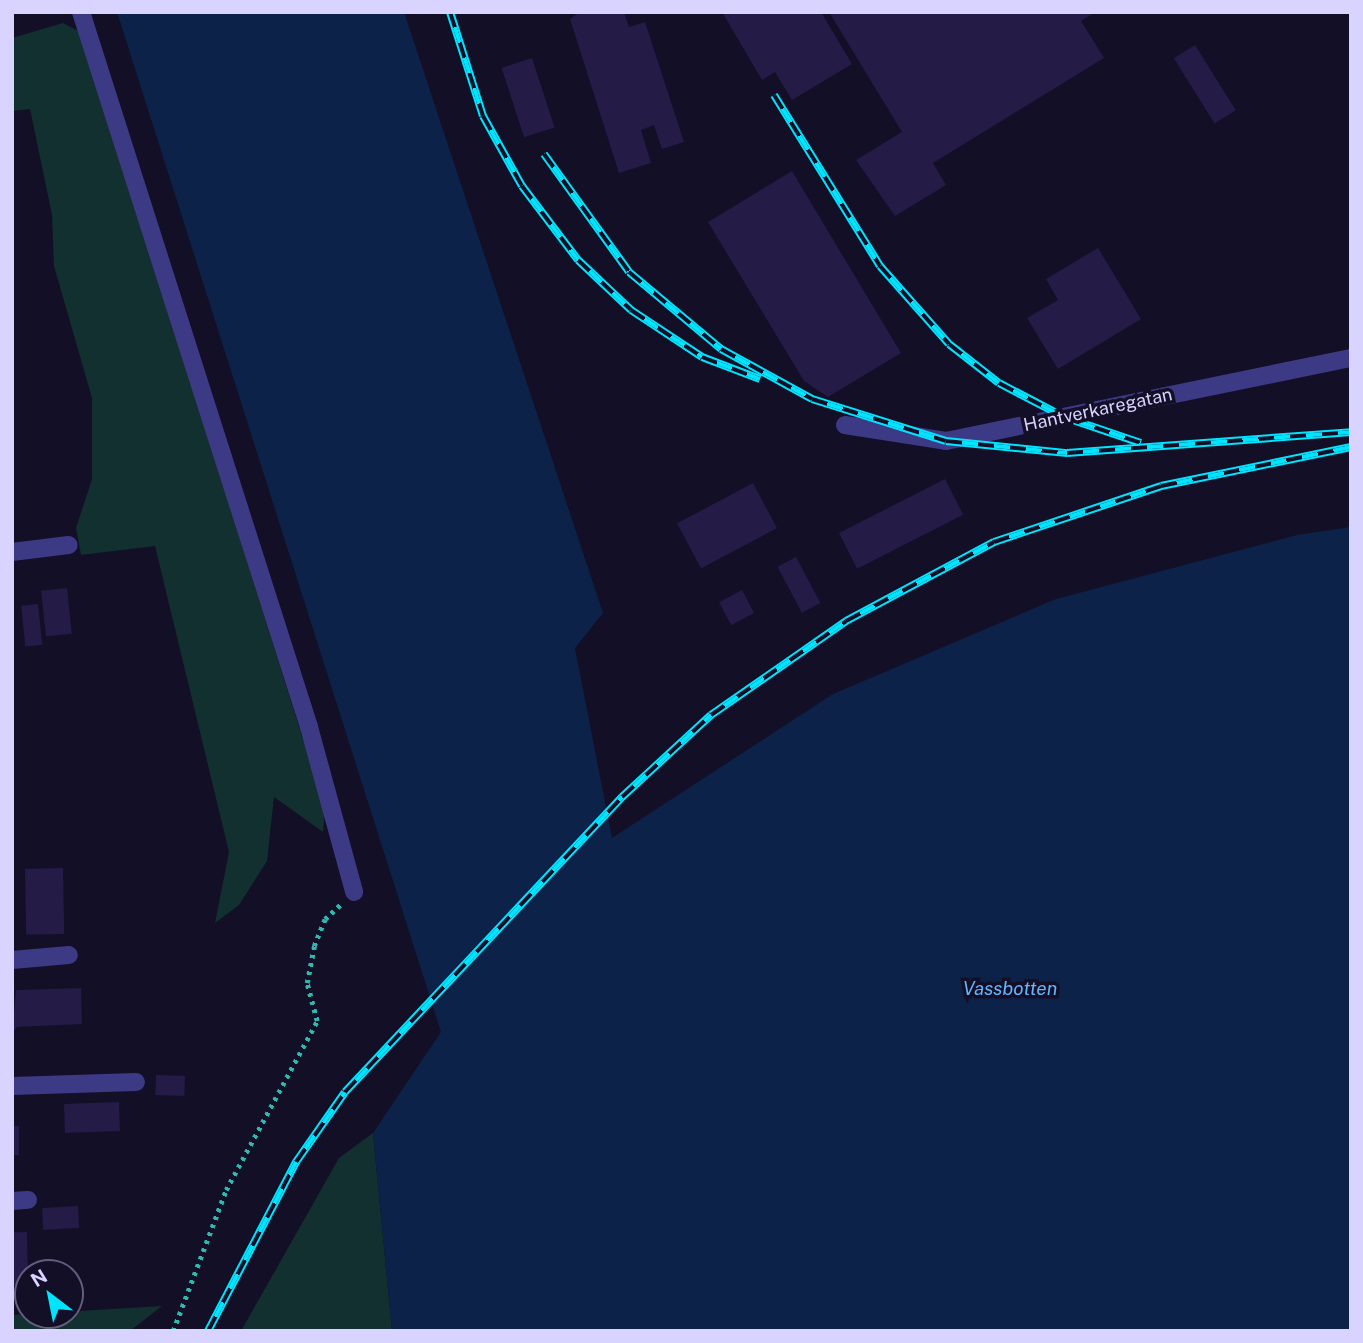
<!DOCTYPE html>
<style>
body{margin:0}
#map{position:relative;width:1363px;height:1343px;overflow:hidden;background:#130f26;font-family:"Public Sans",sans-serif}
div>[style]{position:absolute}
.green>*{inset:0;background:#12302f}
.water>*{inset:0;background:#0c2248}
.building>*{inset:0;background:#241b47;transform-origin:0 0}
.path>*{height:4.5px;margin-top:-2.25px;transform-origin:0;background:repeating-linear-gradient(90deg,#2fb8b0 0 3.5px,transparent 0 8.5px)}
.minor>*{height:18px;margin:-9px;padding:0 9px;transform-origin:9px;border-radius:9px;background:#3d3a85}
.rail>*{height:8px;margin-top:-4px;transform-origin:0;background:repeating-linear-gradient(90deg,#130f26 0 16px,#00e5ff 0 32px);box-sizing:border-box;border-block:2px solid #00e5ff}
span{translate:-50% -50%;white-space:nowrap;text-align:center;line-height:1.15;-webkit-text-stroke:7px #130f26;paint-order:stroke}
.street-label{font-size:18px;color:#d9d4ff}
.water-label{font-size:19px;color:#62b6ff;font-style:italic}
.frame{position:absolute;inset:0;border:14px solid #d9d4ff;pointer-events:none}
.north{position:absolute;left:14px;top:1259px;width:70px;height:70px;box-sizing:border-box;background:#130f26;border:2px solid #625e7d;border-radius:50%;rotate:328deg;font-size:19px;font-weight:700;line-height:28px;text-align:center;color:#d9d4ff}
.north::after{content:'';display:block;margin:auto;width:24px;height:32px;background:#00e5ff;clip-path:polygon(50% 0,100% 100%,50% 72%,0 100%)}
</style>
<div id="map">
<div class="green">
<i style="clip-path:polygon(63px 23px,80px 32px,325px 809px,323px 832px,274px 797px,267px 861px,239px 905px,215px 923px,229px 852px,155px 546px,81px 555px,76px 528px,92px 479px,92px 398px,54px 266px,52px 215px,30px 109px,12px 111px,12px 38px)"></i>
<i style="clip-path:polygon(373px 1133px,392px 1331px,241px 1331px,339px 1158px)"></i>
<i style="clip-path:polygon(162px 1306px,130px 1331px,12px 1331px,12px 1315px)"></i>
</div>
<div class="water">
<i style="clip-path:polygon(117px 12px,404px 12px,603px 613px,575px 648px,612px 838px,833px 694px,1056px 599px,1297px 535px,1351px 527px,1351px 1331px,392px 1331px,373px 1133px,441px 1032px)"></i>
</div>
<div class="building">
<i style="clip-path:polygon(580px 12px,624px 12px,629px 27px,645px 22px,684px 142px,662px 149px,654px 125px,641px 130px,651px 163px,619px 173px,570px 19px)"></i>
<i style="clip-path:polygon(722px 12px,821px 12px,852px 64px,792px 100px,775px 72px,762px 80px)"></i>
<i style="clip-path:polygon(829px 12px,1095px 12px,1081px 21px,1104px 58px,933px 163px,946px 185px,895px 216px,856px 160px,902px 132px)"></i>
<i style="left:1195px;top:45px;width:77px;height:25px;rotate:58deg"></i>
<i style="left:532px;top:58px;width:73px;height:32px;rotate:72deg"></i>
<i style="clip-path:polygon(792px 171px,901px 353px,828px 397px,804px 381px,708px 222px)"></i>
<i style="clip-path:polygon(1098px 248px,1141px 319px,1058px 369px,1027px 318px,1058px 300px,1046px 279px)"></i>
<i style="left:945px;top:479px;width:40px;height:119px;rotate:63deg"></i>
<i style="left:753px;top:483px;width:51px;height:86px;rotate:62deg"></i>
<i style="left:796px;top:557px;width:52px;height:21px;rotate:62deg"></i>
<i style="left:67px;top:588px;width:46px;height:26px;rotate:84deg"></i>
<i style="left:742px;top:590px;width:26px;height:26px;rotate:62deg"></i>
<i style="left:38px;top:604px;width:41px;height:17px;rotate:84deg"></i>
<i style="left:63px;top:868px;width:66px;height:38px;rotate:89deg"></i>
<i style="clip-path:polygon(81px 988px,82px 1024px,17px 1027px,12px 1034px,16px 990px)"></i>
<i style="left:156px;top:1075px;width:29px;height:20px;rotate:2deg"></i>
<i style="left:119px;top:1102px;width:29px;height:55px;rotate:88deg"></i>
<i style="left:12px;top:1126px;width:7px;height:29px"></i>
<i style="left:78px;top:1206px;width:22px;height:36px;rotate:87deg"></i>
<i style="left:27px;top:1232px;width:53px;height:15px;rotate:89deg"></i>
</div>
<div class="path">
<i style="left:173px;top:1331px;width:151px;rotate:-69.4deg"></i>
<i style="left:226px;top:1190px;width:192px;rotate:-61.7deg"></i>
<i style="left:317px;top:1021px;width:39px;rotate:-105deg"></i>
<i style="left:307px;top:983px;width:38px;rotate:-79deg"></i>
<i style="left:314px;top:946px;width:29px;rotate:-68deg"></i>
<i style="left:325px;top:919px;width:21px;rotate:-43deg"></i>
</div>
<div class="minor">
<i style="left:81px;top:12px;width:750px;rotate:72.31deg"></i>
<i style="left:309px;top:727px;width:171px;rotate:74.7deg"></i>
<i style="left:845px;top:425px;width:102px;rotate:9deg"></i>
<i style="left:946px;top:441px;width:413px;rotate:-11.6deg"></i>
<i style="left:12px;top:552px;width:57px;rotate:-7deg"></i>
<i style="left:12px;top:960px;width:57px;rotate:-5deg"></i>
<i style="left:12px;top:1086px;width:124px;rotate:-1.8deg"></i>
<i style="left:12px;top:1201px;width:16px;rotate:-4deg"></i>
</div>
<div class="rail">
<i style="left:450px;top:12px;width:109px;rotate:72.4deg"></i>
<i style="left:483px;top:116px;width:80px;rotate:60.9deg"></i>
<i style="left:522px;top:186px;width:93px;rotate:52.9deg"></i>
<i style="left:578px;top:260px;width:73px;rotate:43.3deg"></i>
<i style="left:631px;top:310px;width:85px;rotate:33.5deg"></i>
<i style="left:702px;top:357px;width:62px;rotate:20.8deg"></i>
<i style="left:774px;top:95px;width:201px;rotate:58.2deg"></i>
<i style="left:880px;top:266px;width:104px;rotate:48.5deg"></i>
<i style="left:949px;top:344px;width:63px;rotate:38deg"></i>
<i style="left:999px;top:383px;width:73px;rotate:27.6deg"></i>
<i style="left:1064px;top:417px;width:81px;rotate:18.7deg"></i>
<i style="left:544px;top:154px;width:145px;rotate:54.2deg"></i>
<i style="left:629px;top:272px;width:120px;rotate:39.9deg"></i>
<i style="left:721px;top:349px;width:104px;rotate:28.8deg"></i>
<i style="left:812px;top:399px;width:140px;rotate:17.4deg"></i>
<i style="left:946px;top:441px;width:122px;rotate:5.7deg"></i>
<i style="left:1067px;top:453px;width:285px;rotate:-4.2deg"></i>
<i style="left:208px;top:1331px;width:191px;rotate:-62.5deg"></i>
<i style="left:296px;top:1162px;width:85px;rotate:-55deg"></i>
<i style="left:345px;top:1092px;width:405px;rotate:-46.8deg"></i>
<i style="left:622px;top:797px;width:121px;rotate:-42.7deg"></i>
<i style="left:711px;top:715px;width:165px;rotate:-34.8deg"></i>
<i style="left:846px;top:621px;width:168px;rotate:-28.1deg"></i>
<i style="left:994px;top:542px;width:176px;rotate:-18.5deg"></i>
<i style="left:1161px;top:486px;width:194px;rotate:-11.6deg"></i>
</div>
<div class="street-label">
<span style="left:1098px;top:410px;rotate:-12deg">Hantverkaregatan</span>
</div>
<div class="water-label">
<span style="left:1010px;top:989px">Vassbotten</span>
</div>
<div class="frame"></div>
<div class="north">N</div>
</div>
